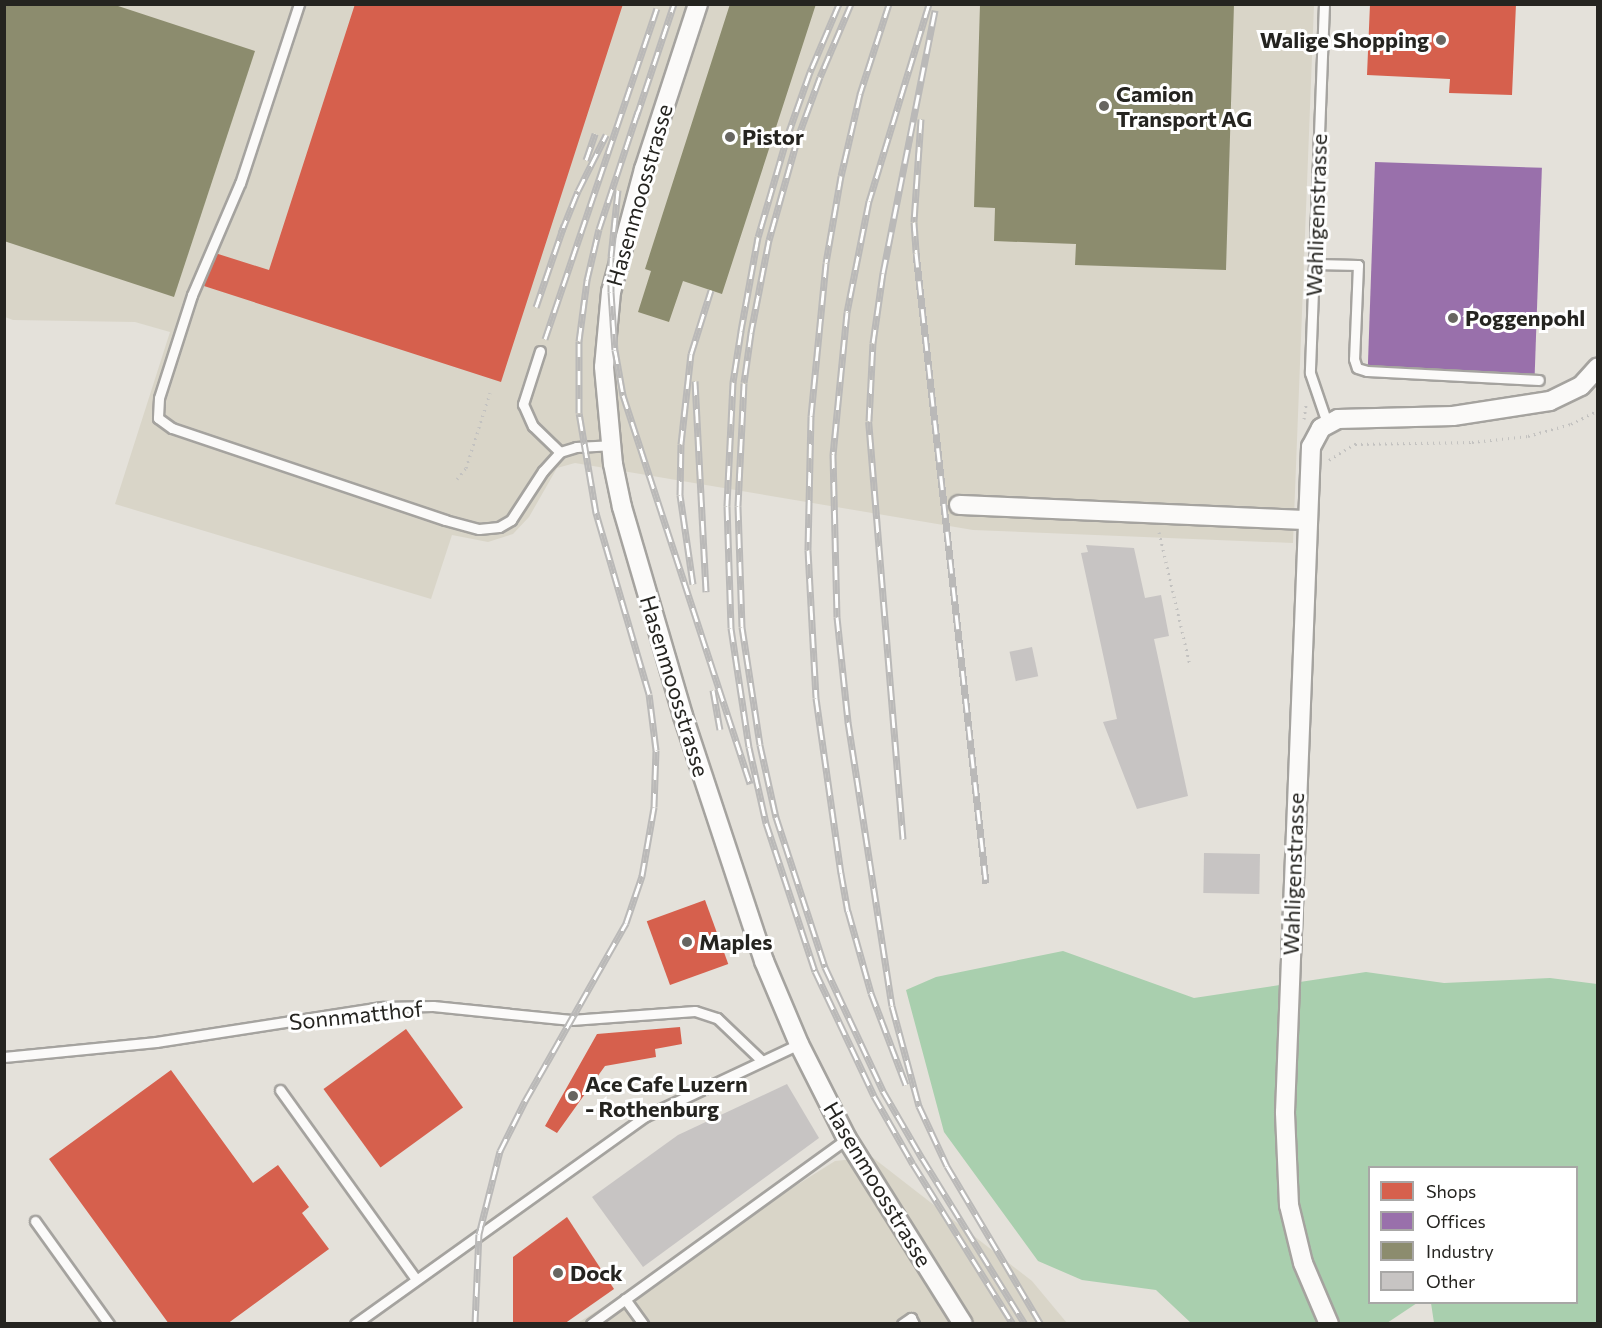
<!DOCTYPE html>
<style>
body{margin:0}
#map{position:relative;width:1602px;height:1328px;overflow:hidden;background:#e4e1da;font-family:Commissioner,sans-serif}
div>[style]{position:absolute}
.built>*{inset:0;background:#d9d5c8}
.forest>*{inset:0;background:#a9cfae}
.shops>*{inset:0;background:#d6604d;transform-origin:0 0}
.offices>*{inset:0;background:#9970ab;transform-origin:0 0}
.industry>*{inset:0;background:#8c8c6e}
.building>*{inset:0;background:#c7c4c3;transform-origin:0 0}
.path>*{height:3px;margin-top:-1.5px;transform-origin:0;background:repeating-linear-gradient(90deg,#c3c2c0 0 1.5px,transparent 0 6px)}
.roads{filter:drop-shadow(2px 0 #a5a39f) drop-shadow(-2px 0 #a5a39f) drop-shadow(0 2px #a5a39f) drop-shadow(0 -2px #a5a39f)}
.lane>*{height:9px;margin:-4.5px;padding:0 4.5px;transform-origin:4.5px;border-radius:4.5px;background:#fbfaf9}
.street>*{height:18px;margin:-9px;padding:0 9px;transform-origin:9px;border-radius:9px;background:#fbfaf9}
.rail>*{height:7px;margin-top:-3.5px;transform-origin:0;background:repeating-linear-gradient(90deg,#fff 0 14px,#bab9b8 0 28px);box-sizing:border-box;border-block:2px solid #bab9b8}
.dots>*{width:16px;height:16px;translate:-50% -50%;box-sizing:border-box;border:3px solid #fff;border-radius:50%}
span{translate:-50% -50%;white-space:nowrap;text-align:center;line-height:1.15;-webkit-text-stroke:6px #fff;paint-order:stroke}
.poi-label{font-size:22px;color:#252420;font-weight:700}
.right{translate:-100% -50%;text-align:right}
.left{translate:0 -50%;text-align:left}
.street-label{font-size:22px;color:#252420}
.frame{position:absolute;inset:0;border:6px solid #252420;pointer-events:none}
.legend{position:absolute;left:1368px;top:1166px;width:210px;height:138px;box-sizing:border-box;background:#fff;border:2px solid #a8a7a6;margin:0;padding:8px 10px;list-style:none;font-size:18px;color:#252420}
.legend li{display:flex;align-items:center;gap:12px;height:30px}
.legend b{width:30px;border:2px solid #a8a7a6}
</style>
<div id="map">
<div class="built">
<i style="clip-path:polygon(4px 5px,1314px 5px,1293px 543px,973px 530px,575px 463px,557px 468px,529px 517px,513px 534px,488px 542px,452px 535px,431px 599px,115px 504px,170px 332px,135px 322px,13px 320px,5px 317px)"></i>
<i style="clip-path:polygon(872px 1157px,1032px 1281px,1067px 1323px,576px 1324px,835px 1161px)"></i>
</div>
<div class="forest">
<i style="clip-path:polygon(1063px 951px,1194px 998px,1366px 972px,1444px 983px,1550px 978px,1597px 984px,1597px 1323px,1434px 1323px,1431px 1303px,1576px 1302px,1576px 1168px,1370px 1168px,1370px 1302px,1417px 1303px,1387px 1323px,1191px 1323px,1156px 1290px,1082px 1280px,1038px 1261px,944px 1132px,906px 990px,936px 977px)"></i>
</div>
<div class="shops">
<i style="clip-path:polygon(355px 4px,623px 4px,501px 382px,204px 286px,215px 253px,269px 270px)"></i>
<i style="clip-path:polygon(1370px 4px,1516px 4px,1512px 95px,1449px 93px,1450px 79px,1367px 75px)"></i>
<i style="left:705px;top:900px;width:68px;height:62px;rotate:70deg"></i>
<i style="clip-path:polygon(680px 1027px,682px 1044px,655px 1049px,656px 1057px,605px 1066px,557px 1133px,545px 1126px,597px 1034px)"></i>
<i style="left:406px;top:1029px;width:97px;height:102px;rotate:54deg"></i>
<i style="clip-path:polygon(171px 1070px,253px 1183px,278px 1165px,309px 1207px,302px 1213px,329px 1249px,227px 1324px,169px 1324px,49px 1159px)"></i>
<i style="clip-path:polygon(567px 1217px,614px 1289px,564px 1324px,513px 1324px,513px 1257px)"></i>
</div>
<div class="offices">
<i style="left:1375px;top:162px;width:167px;height:207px;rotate:2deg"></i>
</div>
<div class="industry">
<i style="clip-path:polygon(4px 4px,112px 4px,255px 51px,174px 297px,4px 241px)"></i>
<i style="clip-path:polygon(730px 4px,816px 4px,722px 294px,683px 281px,669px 322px,638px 312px,651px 271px,645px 269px)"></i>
<i style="clip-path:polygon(980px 4px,1234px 4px,1226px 270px,1075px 265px,1076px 244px,994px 241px,995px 208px,974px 207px)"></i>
</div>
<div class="building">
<i style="clip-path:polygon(1086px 545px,1134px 548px,1145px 598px,1161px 595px,1169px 636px,1154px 639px,1188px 796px,1137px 809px,1103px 722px,1117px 719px,1081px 553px,1088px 552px)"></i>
<i style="left:1032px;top:647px;width:30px;height:23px;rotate:78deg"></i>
<i style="left:1204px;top:853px;width:56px;height:40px;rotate:1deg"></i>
<i style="clip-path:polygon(787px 1084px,819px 1138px,643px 1267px,592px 1197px,678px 1135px)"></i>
</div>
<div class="path">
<i style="left:1304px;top:419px;width:14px;rotate:-82deg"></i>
<i style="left:1329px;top:460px;width:31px;rotate:-32deg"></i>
<i style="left:1355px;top:444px;width:117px;rotate:-1deg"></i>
<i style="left:1472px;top:442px;width:56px;rotate:-6.1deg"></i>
<i style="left:1528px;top:436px;width:45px;rotate:-15.6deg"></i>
<i style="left:1571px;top:424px;width:30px;rotate:-27deg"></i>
<i style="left:457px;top:479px;width:14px;rotate:-51deg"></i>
<i style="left:466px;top:468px;width:79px;rotate:-72.3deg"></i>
<i style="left:1159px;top:532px;width:137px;rotate:76.9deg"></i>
</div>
<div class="roads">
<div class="lane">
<i style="left:299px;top:4px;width:188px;rotate:108.2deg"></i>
<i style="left:240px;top:183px;width:122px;rotate:113.2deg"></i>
<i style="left:192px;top:295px;width:108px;rotate:107.8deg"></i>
<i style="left:159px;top:398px;width:20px;rotate:93deg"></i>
<i style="left:158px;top:418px;width:17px;rotate:36deg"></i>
<i style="left:172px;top:428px;width:288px;rotate:18.6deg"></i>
<i style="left:445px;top:520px;width:35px;rotate:15deg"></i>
<i style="left:479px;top:529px;width:20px;rotate:-6deg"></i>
<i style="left:499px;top:527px;width:14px;rotate:-30deg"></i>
<i style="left:511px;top:520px;width:59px;rotate:-56.9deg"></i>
<i style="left:543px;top:471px;width:25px;rotate:-48deg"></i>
<i style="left:560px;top:452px;width:17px;rotate:-17deg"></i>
<i style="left:576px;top:447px;width:34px;rotate:-3deg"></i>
<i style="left:1324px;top:4px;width:369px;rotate:92.2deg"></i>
<i style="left:1310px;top:373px;width:53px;rotate:71.2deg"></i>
<i style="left:1315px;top:264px;width:43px;rotate:1.3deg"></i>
<i style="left:1358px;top:265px;width:94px;rotate:92.4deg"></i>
<i style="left:1354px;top:359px;width:9px;rotate:72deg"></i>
<i style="left:1357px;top:368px;width:10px;rotate:17deg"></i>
<i style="left:1367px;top:371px;width:172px;rotate:3deg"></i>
<i style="left:540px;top:351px;width:56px;rotate:107.8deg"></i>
<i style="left:523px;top:404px;width:24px;rotate:66deg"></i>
<i style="left:533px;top:426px;width:37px;rotate:44deg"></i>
<i style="left:4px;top:1057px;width:153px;rotate:-5.6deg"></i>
<i style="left:156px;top:1042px;width:230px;rotate:-8.8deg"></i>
<i style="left:383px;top:1007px;width:50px;rotate:-1.1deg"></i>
<i style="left:433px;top:1006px;width:139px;rotate:5.8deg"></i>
<i style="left:571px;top:1020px;width:124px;rotate:-4.2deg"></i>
<i style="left:695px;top:1011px;width:23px;rotate:18deg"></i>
<i style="left:717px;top:1018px;width:62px;rotate:43.7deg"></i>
<i style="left:280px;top:1090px;width:233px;rotate:54.3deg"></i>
<i style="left:35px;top:1221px;width:127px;rotate:54.3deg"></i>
<i style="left:625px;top:1299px;width:31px;rotate:54deg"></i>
<i style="left:355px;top:1324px;width:358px;rotate:-35.6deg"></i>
<i style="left:646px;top:1116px;width:169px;rotate:-25.2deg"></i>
<i style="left:591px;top:1324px;width:316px;rotate:-35.9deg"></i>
<i style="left:902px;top:1324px;width:11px;rotate:-34deg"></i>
<i style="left:911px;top:1318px;width:7px;rotate:63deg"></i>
</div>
<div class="street">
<i style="left:698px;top:4px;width:174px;rotate:108.1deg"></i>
<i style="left:644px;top:169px;width:127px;rotate:105deg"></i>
<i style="left:611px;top:292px;width:75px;rotate:95.3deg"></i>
<i style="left:604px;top:367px;width:97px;rotate:84.7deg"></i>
<i style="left:613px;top:464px;width:44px;rotate:78.2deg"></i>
<i style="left:622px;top:507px;width:218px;rotate:73.7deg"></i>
<i style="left:683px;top:716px;width:258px;rotate:71.7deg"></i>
<i style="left:764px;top:961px;width:90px;rotate:67.1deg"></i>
<i style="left:799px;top:1044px;width:106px;rotate:63.2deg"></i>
<i style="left:847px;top:1139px;width:218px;rotate:57.9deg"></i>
<i style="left:959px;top:505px;width:348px;rotate:2.5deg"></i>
<i style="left:1329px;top:1324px;width:66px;rotate:-113.1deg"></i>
<i style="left:1303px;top:1263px;width:60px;rotate:-103.6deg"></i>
<i style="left:1289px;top:1205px;width:93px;rotate:-92.5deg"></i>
<i style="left:1285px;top:1112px;width:666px;rotate:-87.76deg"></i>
<i style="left:1311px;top:447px;width:21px;rotate:-62deg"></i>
<i style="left:1321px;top:428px;width:19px;rotate:-28deg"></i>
<i style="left:1338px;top:419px;width:115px;rotate:-1.5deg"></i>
<i style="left:1453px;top:416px;width:98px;rotate:-8.8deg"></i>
<i style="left:1550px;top:401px;width:34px;rotate:-26deg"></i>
<i style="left:1581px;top:386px;width:25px;rotate:-48deg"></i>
</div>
</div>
<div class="rail">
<i style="left:839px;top:4px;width:74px;rotate:113.1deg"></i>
<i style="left:810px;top:72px;width:66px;rotate:109.5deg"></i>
<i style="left:788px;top:134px;width:107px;rotate:106.2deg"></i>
<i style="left:758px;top:237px;width:96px;rotate:100.3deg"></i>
<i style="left:741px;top:331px;width:52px;rotate:98.9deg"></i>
<i style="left:733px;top:382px;width:124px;rotate:92.8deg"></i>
<i style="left:727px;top:506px;width:122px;rotate:88.1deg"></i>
<i style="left:731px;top:628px;width:120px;rotate:81.4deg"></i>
<i style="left:749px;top:747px;width:78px;rotate:77.4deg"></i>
<i style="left:766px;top:823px;width:156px;rotate:71.7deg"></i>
<i style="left:815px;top:971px;width:138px;rotate:64.7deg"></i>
<i style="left:874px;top:1096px;width:78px;rotate:60.2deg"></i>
<i style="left:913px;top:1164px;width:189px;rotate:58deg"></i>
<i style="left:851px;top:4px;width:79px;rotate:113deg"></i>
<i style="left:820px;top:77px;width:64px;rotate:110.1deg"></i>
<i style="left:798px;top:137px;width:107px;rotate:105.7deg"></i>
<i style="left:769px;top:240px;width:95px;rotate:101deg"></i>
<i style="left:751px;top:333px;width:50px;rotate:98deg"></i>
<i style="left:744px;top:383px;width:123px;rotate:92.8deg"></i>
<i style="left:738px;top:506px;width:121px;rotate:88.1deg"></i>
<i style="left:742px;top:627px;width:119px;rotate:81.3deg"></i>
<i style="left:760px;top:745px;width:74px;rotate:77.5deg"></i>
<i style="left:776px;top:817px;width:158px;rotate:71.9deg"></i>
<i style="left:825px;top:967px;width:137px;rotate:64.9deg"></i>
<i style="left:883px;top:1091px;width:78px;rotate:59.8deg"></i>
<i style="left:922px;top:1158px;width:195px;rotate:58.2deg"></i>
<i style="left:889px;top:4px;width:95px;rotate:107.9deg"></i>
<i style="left:860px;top:94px;width:84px;rotate:103deg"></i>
<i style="left:841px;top:176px;width:88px;rotate:99.8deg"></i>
<i style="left:826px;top:263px;width:154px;rotate:95.6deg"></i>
<i style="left:811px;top:416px;width:134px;rotate:91.3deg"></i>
<i style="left:808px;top:550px;width:148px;rotate:86.9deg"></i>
<i style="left:816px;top:698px;width:177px;rotate:81.9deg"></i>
<i style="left:841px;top:873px;width:39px;rotate:80deg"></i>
<i style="left:848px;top:911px;width:85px;rotate:74.3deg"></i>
<i style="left:871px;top:993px;width:98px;rotate:69.2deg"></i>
<i style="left:929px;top:4px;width:206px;rotate:106.9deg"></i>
<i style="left:869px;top:201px;width:113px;rotate:101.2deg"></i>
<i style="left:847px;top:312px;width:143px;rotate:95.6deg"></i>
<i style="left:833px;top:454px;width:163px;rotate:88.6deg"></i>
<i style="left:837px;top:617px;width:106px;rotate:84deg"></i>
<i style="left:848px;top:722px;width:287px;rotate:81.2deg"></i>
<i style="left:892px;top:1006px;width:104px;rotate:74.9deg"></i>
<i style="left:919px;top:1106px;width:66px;rotate:65deg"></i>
<i style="left:947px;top:1166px;width:184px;rotate:59.3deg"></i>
<i style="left:636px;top:118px;width:120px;rotate:-71.6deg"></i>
<i style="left:921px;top:119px;width:103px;rotate:93.9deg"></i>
<i style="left:914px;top:222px;width:31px;rotate:86deg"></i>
<i style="left:916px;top:253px;width:634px;rotate:83.66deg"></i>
<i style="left:586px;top:160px;width:28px;rotate:-71deg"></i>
<i style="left:618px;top:190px;width:67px;rotate:96deg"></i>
<i style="left:611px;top:257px;width:35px;rotate:90deg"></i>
<i style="left:611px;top:292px;width:58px;rotate:86.1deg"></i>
<i style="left:615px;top:350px;width:46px;rotate:79.9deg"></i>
<i style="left:623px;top:395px;width:409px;rotate:71.9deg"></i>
<i style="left:561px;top:233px;width:45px;rotate:-68deg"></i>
<i style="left:578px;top:191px;width:63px;rotate:-63.4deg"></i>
<i style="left:536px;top:307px;width:87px;rotate:-71.1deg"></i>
<i style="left:545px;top:339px;width:349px;rotate:-71.3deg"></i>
<i style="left:695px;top:381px;width:211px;rotate:87deg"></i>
<i style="left:693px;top:584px;width:90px;rotate:-98.3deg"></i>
<i style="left:680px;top:495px;width:51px;rotate:-88.9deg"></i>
<i style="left:681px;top:444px;width:91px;rotate:-83.7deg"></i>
<i style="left:691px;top:354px;width:67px;rotate:-72.6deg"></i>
<i style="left:713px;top:690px;width:40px;rotate:80deg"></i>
<i style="left:903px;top:839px;width:419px;rotate:-94.7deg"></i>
<i style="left:869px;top:421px;width:78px;rotate:-87.1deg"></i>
<i style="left:873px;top:343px;width:71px;rotate:-81.9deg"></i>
<i style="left:883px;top:273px;width:268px;rotate:-78.8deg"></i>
<i style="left:475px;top:1324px;width:90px;rotate:-87.5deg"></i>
<i style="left:479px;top:1234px;width:86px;rotate:-75.8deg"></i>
<i style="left:500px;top:1151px;width:56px;rotate:-63.4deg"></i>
<i style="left:525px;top:1101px;width:205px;rotate:-60.4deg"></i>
<i style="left:626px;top:923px;width:50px;rotate:-71.2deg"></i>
<i style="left:642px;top:876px;width:70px;rotate:-80.1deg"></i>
<i style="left:654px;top:807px;width:57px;rotate:-88deg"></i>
<i style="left:656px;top:750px;width:56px;rotate:-97.1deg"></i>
<i style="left:649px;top:694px;width:189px;rotate:-106.3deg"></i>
<i style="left:596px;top:513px;width:101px;rotate:-99.6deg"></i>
<i style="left:579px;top:413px;width:72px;rotate:-90deg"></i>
<i style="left:579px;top:341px;width:62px;rotate:-82.5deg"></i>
<i style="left:587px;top:280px;width:52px;rotate:-76.8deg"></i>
<i style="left:599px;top:229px;width:124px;rotate:-71.7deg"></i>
</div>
<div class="dots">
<i style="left:1441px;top:40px;background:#686661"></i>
<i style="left:1104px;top:106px;background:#686661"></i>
<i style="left:730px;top:137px;background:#686661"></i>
<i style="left:1453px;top:318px;background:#686661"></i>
<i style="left:687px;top:942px;background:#686661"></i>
<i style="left:573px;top:1096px;background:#686661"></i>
<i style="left:558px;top:1273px;background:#686661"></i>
</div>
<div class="poi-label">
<span class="right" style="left:1429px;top:40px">Walige Shopping</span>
<span class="left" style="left:1116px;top:106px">Camion<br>Transport AG</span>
<span class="left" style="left:742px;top:137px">Pistor</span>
<span class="left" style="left:1465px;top:318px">Poggenpohl</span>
<span class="left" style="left:699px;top:942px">Maples</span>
<span class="left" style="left:585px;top:1096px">Ace Cafe Luzern<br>- Rothenburg</span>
<span class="left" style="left:570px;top:1273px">Dock</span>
</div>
<div class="street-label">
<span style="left:639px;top:195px;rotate:-74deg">Hasenmoosstrasse</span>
<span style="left:1316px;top:215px;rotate:-88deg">Wahligenstrasse</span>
<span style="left:675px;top:686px;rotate:73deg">Hasenmoosstrasse</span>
<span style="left:1293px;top:874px;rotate:-88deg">Wahligenstrasse</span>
<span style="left:356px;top:1015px;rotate:-6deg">Sonnmatthof</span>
<span style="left:878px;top:1184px;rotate:59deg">Hasenmoosstrasse</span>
</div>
<div class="frame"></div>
<ul class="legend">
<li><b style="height:16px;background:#d6604d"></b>Shops</li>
<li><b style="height:16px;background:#9970ab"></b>Offices</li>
<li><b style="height:16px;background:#8c8c6e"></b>Industry</li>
<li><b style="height:16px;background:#c7c4c3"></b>Other</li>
</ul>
</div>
